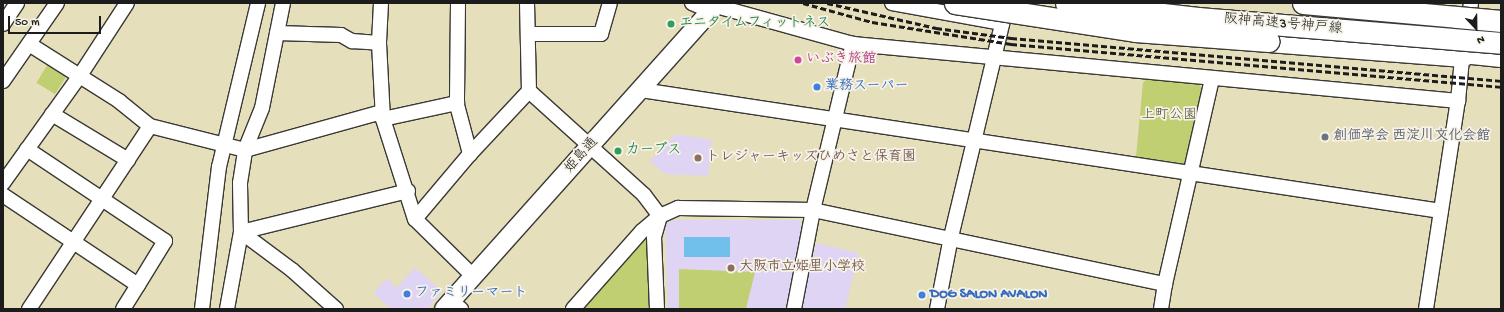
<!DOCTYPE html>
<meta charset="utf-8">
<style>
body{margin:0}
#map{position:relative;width:1504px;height:312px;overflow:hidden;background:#e6dfbb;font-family:"Gochi Hand","Klee One",sans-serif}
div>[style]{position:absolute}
.built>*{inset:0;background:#e0d4f4}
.green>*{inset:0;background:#c0cf71;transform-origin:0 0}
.water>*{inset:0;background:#71c0ec;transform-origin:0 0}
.roads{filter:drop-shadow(1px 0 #3a3934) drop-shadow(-1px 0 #3a3934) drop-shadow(0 1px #3a3934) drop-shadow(0 -1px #3a3934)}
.minor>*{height:14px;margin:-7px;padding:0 7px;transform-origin:7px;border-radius:7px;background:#fff}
.major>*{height:18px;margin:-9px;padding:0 9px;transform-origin:9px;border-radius:9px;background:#fff}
.highway>*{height:21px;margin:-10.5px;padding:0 10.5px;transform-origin:10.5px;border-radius:10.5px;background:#fff}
.rail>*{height:3px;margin-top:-1.5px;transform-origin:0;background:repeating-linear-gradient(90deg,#1c1c1c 0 6px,transparent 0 9px)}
.bridges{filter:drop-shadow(1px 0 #3a3934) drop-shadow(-1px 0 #3a3934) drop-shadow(0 1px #3a3934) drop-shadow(0 -1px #3a3934)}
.highway-bridge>*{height:21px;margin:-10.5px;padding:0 10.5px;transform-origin:10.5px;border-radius:10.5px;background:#fff}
.dots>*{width:11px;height:11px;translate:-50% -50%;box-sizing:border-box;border:2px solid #f7f3e8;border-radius:50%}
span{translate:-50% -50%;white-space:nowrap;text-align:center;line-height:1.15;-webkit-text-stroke:3.5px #f7f3e8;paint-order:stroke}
.leisure-label{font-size:14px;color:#27864d;font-weight:700}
.left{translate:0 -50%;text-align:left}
.street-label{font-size:14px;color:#1c1c1c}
.hotel-label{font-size:14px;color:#b23c85;font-weight:700}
.shop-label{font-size:14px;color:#366cbe;font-weight:700}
.park-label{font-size:14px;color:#4d5236}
.worship-label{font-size:14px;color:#5b616d;font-weight:700}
.education-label{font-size:14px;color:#785e54;font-weight:700}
.frame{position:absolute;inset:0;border:4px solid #1c1c1c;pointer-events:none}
.north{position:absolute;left:1456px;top:8px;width:40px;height:40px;-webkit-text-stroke:3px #f7f3e8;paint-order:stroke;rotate:158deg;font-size:11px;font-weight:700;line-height:16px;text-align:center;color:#1c1c1c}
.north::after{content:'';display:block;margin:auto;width:14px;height:18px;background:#1c1c1c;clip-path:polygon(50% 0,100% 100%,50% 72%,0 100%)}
.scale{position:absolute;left:8px;top:16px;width:93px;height:18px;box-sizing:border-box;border:2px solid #1c1c1c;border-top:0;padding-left:5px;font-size:12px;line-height:14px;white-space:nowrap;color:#1c1c1c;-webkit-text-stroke:3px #f7f3e8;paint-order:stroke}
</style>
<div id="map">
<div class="built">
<i style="clip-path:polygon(676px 134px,712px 140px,708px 176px,665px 174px,650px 161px)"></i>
<i style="clip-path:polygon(671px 220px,799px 220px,804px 226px,786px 309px,668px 309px,665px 225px)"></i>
<i style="clip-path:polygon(816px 243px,859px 253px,845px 309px,800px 309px)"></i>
<i style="clip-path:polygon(415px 267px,442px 292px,427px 309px,391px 309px,373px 293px,387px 278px,397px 288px)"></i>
</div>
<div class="green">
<i style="left:48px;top:64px;width:22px;height:22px;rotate:32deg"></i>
<i style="clip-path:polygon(1147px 79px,1199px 84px,1203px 91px,1190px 161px,1181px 167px,1139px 161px,1136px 157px,1143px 83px)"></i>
<i style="clip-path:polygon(646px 234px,652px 236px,652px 309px,580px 309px)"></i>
<i style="clip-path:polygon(679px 269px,755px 272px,746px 309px,679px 309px)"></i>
</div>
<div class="water">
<i style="left:730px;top:237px;width:20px;height:46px;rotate:90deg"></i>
</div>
<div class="roads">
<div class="minor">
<i style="left:381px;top:3px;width:40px;rotate:92.9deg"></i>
<i style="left:379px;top:43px;width:76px;rotate:87deg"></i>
<i style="left:383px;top:119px;width:105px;rotate:72.3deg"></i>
<i style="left:458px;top:3px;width:102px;rotate:90.6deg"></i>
<i style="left:457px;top:105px;width:51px;rotate:75.1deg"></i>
<i style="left:692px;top:3px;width:21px;rotate:23deg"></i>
<i style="left:892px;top:3px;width:112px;rotate:10.3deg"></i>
<i style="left:716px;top:6px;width:142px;rotate:15.5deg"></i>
<i style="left:853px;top:44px;width:608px;rotate:5.38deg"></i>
<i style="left:3px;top:24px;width:25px;rotate:-56deg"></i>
<i style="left:1467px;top:26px;width:23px;rotate:-80deg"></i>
<i style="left:277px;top:33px;width:64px;rotate:1.8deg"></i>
<i style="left:341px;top:35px;width:13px;rotate:29deg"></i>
<i style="left:352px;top:41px;width:27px;rotate:4deg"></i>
<i style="left:528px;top:34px;width:73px"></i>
<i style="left:601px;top:34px;width:32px;rotate:-74deg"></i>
<i style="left:29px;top:44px;width:107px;rotate:32.3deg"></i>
<i style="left:119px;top:101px;width:40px;rotate:39deg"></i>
<i style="left:150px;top:126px;width:98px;rotate:14.2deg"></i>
<i style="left:245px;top:150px;width:142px;rotate:-15.5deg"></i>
<i style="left:1462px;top:56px;width:39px;rotate:6deg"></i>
<i style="left:3px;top:81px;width:95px;rotate:-55.3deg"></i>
<i style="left:641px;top:90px;width:809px;rotate:8.6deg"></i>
<i style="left:529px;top:91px;width:155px;rotate:42.1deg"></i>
<i style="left:644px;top:195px;width:26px;rotate:53deg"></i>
<i style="left:52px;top:114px;width:89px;rotate:31.2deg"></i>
<i style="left:383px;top:119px;width:76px;rotate:-12.2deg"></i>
<i style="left:27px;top:149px;width:166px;rotate:33.7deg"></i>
<i style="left:165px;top:241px;width:52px;rotate:121.5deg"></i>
<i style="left:3px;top:183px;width:130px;rotate:-54.4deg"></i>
<i style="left:79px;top:77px;width:88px;rotate:-57deg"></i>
<i style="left:3px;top:195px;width:162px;rotate:33.7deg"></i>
<i style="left:138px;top:285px;width:28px;rotate:122deg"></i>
<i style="left:241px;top:232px;width:172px;rotate:-13.8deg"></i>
<i style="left:241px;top:232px;width:64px;rotate:36.7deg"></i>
<i style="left:292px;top:270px;width:59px;rotate:41.6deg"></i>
<i style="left:473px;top:276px;width:81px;rotate:-135.5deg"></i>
<i style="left:415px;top:219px;width:85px;rotate:-49.8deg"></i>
<i style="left:470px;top:154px;width:86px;rotate:-46.9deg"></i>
<i style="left:529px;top:91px;width:88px;rotate:-91.3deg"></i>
<i style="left:451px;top:301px;width:13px;rotate:39deg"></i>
<i style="left:29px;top:309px;width:219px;rotate:-56.5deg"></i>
<i style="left:202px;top:309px;width:143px;rotate:-83.2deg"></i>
<i style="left:219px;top:167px;width:169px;rotate:-76.6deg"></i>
<i style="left:227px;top:309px;width:78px;rotate:-79.7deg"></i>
<i style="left:241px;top:232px;width:49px;rotate:-91.2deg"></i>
<i style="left:240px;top:183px;width:33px;rotate:-81deg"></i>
<i style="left:245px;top:150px;width:45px;rotate:-68deg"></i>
<i style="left:262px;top:108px;width:107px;rotate:-78.7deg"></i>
<i style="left:573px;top:309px;width:104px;rotate:-48.5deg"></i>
<i style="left:642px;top:231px;width:23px;rotate:-40deg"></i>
<i style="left:660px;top:216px;width:20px;rotate:-24deg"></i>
<i style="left:678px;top:208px;width:135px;rotate:0.8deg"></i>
<i style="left:813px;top:210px;width:360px;rotate:11.9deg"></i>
<i style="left:657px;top:309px;width:72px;rotate:-92.4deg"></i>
<i style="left:654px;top:237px;width:22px;rotate:-74deg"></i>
<i style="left:794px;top:309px;width:101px;rotate:-79.1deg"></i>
<i style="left:813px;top:210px;width:171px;rotate:-76.5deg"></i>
<i style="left:937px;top:309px;width:73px;rotate:-79deg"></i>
<i style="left:951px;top:237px;width:241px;rotate:-76.5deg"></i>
<i style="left:1161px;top:309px;width:25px;rotate:-81deg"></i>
<i style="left:1165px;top:284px;width:211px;rotate:-77.1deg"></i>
<i style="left:1426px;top:309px;width:210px;rotate:-81.3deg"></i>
<i style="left:1458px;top:101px;width:53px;rotate:-84.6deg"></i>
</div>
<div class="major">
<i style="left:444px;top:309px;width:411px;rotate:-48.2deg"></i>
</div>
<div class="highway">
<i style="left:1269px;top:41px;width:194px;rotate:4.4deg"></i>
</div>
</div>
<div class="rail">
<i style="left:803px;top:3px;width:72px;rotate:15.4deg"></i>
<i style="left:872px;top:22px;width:141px;rotate:9deg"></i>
<i style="left:1011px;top:44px;width:492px;rotate:5deg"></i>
<i style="left:827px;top:3px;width:112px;rotate:12.9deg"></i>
<i style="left:936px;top:28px;width:76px;rotate:7.6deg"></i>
<i style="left:1011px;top:38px;width:492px;rotate:5deg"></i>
</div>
<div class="bridges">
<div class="highway-bridge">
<i style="left:955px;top:3px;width:182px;rotate:8.8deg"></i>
<i style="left:1135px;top:31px;width:134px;rotate:4.3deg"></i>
<i style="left:1066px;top:3px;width:133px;rotate:6.5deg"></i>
<i style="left:1198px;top:18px;width:304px;rotate:4.7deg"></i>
<i style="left:1303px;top:3px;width:199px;rotate:5.2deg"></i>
</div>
</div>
<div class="dots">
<i style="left:671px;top:24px;background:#2e9e5b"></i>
<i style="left:798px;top:60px;background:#d1479c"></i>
<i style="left:817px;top:87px;background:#3f7fe0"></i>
<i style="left:1325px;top:137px;background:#6b7280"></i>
<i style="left:618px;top:151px;background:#2e9e5b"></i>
<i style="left:698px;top:158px;background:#8d6e63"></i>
<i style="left:731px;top:268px;background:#8d6e63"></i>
<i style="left:407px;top:294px;background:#3f7fe0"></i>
<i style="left:922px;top:295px;background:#3f7fe0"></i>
</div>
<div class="leisure-label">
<span class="left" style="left:679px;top:24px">エニタイムフィットネス</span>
<span class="left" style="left:626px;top:151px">カーブス</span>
</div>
<div class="street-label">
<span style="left:1283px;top:25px;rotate:5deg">阪神高速3号神戸線</span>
<span style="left:582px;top:156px;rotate:-48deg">姫島通</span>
</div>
<div class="hotel-label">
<span class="left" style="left:806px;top:60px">いぶき旅館</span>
</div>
<div class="shop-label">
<span class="left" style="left:825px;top:87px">業務スーパー</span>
<span class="left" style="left:415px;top:294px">ファミリーマート</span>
<span class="left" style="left:930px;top:295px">DOG SALON AVALON</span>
</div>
<div class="park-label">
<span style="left:1169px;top:116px">上町公園</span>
</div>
<div class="worship-label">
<span class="left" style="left:1333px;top:137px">創価学会 西淀川文化会館</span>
</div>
<div class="education-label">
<span class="left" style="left:706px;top:158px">トレジャーキッズひめさと保育園</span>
<span class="left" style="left:739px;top:268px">大阪市立姫里小学校</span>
</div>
<div class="frame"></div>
<div class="north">N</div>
<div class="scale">50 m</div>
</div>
